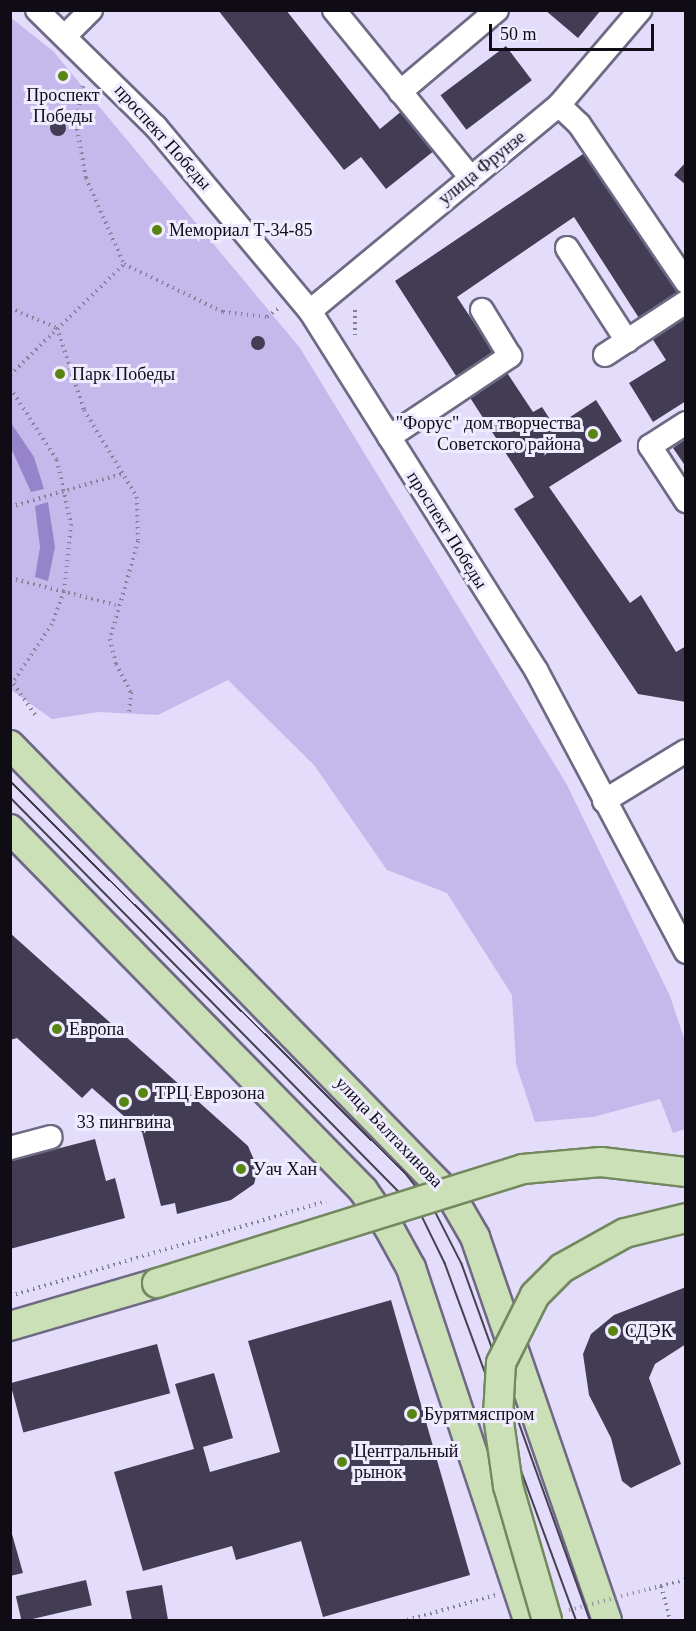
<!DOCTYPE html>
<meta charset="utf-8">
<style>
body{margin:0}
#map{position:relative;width:696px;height:1631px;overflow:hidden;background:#e3ddfb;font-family:Georgia,serif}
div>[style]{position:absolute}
.green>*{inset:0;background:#c4b9ea}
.water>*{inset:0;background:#9584c9}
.building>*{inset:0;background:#423d55;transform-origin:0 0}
.round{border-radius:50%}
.path>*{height:4px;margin-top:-2px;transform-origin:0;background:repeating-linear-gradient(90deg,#858196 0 1.5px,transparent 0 6px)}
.roads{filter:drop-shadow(2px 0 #6f6984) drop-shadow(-2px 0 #6f6984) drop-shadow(0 2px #6f6984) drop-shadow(0 -2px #6f6984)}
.minor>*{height:22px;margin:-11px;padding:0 11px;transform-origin:11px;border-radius:11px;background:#fff}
.major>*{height:28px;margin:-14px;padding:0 14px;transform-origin:14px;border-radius:14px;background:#cbe0b6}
.tram>*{height:1.5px;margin:-0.75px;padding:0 0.75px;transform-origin:0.75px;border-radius:0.75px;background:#464252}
.path-bridge>*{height:4px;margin-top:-2px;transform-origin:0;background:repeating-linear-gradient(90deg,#858196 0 1.5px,transparent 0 6px)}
.bridges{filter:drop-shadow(2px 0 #73885f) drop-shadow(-2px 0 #73885f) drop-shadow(0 2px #73885f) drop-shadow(0 -2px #73885f)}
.major-bridge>*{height:28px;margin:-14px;padding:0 14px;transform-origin:14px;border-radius:14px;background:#cbe0b6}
.dots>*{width:16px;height:16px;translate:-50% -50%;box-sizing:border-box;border:3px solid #f0ecff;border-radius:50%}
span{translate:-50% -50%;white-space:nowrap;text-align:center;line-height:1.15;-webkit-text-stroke:6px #f0ecff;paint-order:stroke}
.poi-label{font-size:18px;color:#0f0c16}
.left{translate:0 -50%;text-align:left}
.right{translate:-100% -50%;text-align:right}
.street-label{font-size:18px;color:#0f0c16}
.frame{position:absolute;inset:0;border:12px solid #0f0c16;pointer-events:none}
.scale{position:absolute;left:489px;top:24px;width:165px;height:27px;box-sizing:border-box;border:3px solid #0f0c16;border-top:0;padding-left:8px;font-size:18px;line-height:21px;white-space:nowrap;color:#0f0c16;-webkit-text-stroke:4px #f0ecff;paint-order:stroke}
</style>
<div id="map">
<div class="green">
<i style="clip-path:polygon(10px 17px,53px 51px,300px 348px,566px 783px,670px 996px,685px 1041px,685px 1129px,673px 1133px,660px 1099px,593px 1117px,535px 1122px,516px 1064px,512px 995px,447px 893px,387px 870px,314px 765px,228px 680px,158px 715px,99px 712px,52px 719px,11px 690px)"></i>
</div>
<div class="water">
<i style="clip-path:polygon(11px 423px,34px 457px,44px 489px,31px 492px,11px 448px)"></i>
<i style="clip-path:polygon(48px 502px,55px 547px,48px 581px,35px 577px,40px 547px,35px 506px)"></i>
</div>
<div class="building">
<i style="clip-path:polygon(218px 10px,286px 10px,380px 129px,403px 110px,435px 150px,386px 189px,361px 157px,344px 170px)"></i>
<i style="clip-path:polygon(545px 10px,601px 10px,578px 38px)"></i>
<i style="left:506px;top:46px;width:43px;height:82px;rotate:53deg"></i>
<i class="round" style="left:50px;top:120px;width:16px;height:16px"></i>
<i style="clip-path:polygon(589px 150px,686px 300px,686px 401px,653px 422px,629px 383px,666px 360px,574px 217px,457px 297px,533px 412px,542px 407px,555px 427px,596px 400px,622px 441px,549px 487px,630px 603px,641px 595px,676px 652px,686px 646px,686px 702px,638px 694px,514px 509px,534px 497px,395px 281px)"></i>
<i style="clip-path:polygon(686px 162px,686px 185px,674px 175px)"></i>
<i class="round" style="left:251px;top:336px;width:14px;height:14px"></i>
<i style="clip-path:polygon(686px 439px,686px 467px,673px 448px)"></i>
<i style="clip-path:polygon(10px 933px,248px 1146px,258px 1169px,254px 1184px,231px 1200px,177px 1214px,175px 1203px,161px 1206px,142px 1132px,92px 1088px,82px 1098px,17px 1038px,10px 1040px)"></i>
<i style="clip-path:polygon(95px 1139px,106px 1181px,115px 1178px,125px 1218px,10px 1249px,10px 1161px)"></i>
<i style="clip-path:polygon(686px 1287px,686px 1344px,655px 1364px,649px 1378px,681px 1464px,631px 1488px,622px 1481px,611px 1438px,589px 1395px,583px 1354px,591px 1334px,614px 1315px)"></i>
<i style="clip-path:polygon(391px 1300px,470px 1575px,323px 1617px,301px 1541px,236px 1560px,232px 1546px,143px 1571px,114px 1472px,194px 1449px,175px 1384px,214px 1373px,233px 1438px,203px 1447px,210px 1472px,280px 1452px,248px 1341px)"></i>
<i style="left:157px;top:1344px;width:51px;height:152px;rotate:75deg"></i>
<i style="clip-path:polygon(10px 1527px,23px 1573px,10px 1576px)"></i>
<i style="left:86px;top:1580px;width:26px;height:72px;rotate:77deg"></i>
<i style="clip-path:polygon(162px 1585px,168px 1620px,132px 1620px,126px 1591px)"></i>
</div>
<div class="path">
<i style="left:83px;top:86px;width:38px;rotate:101deg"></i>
<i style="left:76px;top:123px;width:56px;rotate:79.7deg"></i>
<i style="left:86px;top:178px;width:94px;rotate:66.2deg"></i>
<i style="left:124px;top:264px;width:110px;rotate:25.9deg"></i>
<i style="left:223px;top:312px;width:44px;rotate:6.5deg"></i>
<i style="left:267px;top:317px;width:15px;rotate:-37deg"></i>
<i style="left:10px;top:308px;width:51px;rotate:23.1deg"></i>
<i style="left:57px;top:328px;width:86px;rotate:71.8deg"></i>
<i style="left:84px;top:410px;width:102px;rotate:58.7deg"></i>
<i style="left:137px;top:497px;width:44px;rotate:88.7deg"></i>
<i style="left:138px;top:541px;width:102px;rotate:105.9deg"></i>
<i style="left:110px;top:639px;width:26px;rotate:77deg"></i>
<i style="left:116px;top:664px;width:32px;rotate:62deg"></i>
<i style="left:131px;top:692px;width:20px;rotate:96deg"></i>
<i style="left:355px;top:310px;width:26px;rotate:90deg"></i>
<i style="left:10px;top:375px;width:159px;rotate:-44.2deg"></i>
<i style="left:10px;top:388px;width:86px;rotate:56.9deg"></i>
<i style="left:57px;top:460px;width:66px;rotate:77.7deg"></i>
<i style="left:71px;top:524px;width:67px;rotate:96deg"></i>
<i style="left:64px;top:591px;width:35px;rotate:110deg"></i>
<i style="left:52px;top:624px;width:70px;rotate:123.9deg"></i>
<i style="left:10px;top:507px;width:120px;rotate:-16.5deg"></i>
<i style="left:10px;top:578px;width:109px;rotate:14.3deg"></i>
<i style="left:10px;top:679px;width:45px;rotate:54.9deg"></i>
<i style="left:10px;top:1296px;width:330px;rotate:-16.7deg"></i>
<i style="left:661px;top:1586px;width:35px;rotate:75deg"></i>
<i style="left:649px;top:1589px;width:38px;rotate:-14deg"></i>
<i style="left:407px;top:1620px;width:92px;rotate:-15.7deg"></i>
</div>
<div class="roads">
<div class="minor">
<i style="left:37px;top:10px;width:167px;rotate:44.5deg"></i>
<i style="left:156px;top:127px;width:240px;rotate:50.1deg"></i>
<i style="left:310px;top:311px;width:424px;rotate:57.8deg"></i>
<i style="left:536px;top:670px;width:319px;rotate:62deg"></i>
<i style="left:334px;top:10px;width:215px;rotate:50.8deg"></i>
<i style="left:67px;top:34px;width:34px;rotate:-45deg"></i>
<i style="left:400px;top:92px;width:127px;rotate:-40.2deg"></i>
<i style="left:559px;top:105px;width:28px;rotate:44deg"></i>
<i style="left:579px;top:124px;width:191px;rotate:55.9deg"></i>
<i style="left:567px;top:248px;width:111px;rotate:57.2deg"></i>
<i style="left:310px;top:311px;width:323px;rotate:-39.6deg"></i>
<i style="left:559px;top:105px;width:125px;rotate:-49.5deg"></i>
<i style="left:605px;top:355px;width:97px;rotate:-33.2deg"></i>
<i style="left:686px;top:423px;width:43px;rotate:147.4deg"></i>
<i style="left:650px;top:446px;width:66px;rotate:56.8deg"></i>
<i style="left:389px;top:437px;width:146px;rotate:-33.8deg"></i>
<i style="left:510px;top:356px;width:54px;rotate:-121.3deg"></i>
<i style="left:604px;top:801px;width:96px;rotate:-31.4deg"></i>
<i style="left:10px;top:1148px;width:42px;rotate:-15deg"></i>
</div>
<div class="major">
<i style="left:10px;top:745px;width:634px;rotate:45.7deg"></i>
<i style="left:453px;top:1199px;width:44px;rotate:59.9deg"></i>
<i style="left:475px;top:1237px;width:405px;rotate:71deg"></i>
<i style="left:10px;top:829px;width:505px;rotate:45.64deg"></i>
<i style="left:363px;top:1190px;width:46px;rotate:55.6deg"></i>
<i style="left:389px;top:1228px;width:46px;rotate:61.2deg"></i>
<i style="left:411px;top:1268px;width:371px;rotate:71.6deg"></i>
<i style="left:10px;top:1326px;width:153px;rotate:-16.3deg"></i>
</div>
</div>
<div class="tram">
<i style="left:10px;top:781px;width:559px;rotate:44.78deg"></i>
<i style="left:407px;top:1175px;width:46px;rotate:52.1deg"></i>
<i style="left:435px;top:1211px;width:59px;rotate:63deg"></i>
<i style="left:462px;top:1264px;width:378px;rotate:70.2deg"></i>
<i style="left:10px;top:797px;width:585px;rotate:45.42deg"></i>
<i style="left:421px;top:1214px;width:55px;rotate:63.9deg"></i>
<i style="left:445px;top:1263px;width:380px;rotate:69.8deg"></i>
</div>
<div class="path-bridge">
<i style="left:569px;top:1610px;width:83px;rotate:-14.7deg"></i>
</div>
<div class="bridges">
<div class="major-bridge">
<i style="left:157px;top:1283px;width:383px;rotate:-17.3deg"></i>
<i style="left:523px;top:1169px;width:78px;rotate:-5.1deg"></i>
<i style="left:601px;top:1162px;width:86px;rotate:6.7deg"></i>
<i style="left:547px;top:1620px;width:140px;rotate:-106.2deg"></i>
<i style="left:508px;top:1486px;width:72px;rotate:-98deg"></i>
<i style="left:498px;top:1415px;width:52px;rotate:-86.7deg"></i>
<i style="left:501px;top:1363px;width:76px;rotate:-63.4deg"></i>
<i style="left:535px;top:1295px;width:38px;rotate:-45deg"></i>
<i style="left:562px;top:1268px;width:72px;rotate:-29.1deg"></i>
<i style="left:625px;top:1233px;width:63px;rotate:-13.8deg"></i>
</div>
</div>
<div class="dots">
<i style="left:63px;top:76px;background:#588512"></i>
<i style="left:157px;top:230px;background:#588512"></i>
<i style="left:60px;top:374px;background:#588512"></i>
<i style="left:593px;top:434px;background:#588512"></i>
<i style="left:57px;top:1029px;background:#588512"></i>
<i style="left:143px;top:1093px;background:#588512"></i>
<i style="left:124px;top:1102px;background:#588512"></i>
<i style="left:241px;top:1169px;background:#588512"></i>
<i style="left:613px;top:1331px;background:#588512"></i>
<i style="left:412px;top:1414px;background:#588512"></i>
<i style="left:342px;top:1462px;background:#588512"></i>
</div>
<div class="poi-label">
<span style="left:63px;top:106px">Проспект<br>Победы</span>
<span class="left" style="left:169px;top:230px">Мемориал Т-34-85</span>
<span class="left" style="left:72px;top:374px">Парк Победы</span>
<span class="right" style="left:581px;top:434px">"Форус" дом творчества<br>Советского района</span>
<span class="left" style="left:69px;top:1029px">Европа</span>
<span class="left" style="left:155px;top:1093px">ТРЦ Еврозона</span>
<span style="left:124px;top:1122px">33 пингвина</span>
<span class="left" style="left:253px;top:1169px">Уач Хан</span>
<span class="left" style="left:625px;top:1331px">СДЭК</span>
<span class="left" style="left:424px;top:1414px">Бурятмяспром</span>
<span class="left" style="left:354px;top:1462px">Центральный<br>рынок</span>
</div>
<div class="street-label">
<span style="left:163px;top:137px;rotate:48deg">проспект Победы</span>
<span style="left:482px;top:168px;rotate:-39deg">улица Фрунзе</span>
<span style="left:447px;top:530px;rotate:58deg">проспект Победы</span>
<span style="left:389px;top:1132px;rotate:46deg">улица Балтахинова</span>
</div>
<div class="frame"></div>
<div class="scale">50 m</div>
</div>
